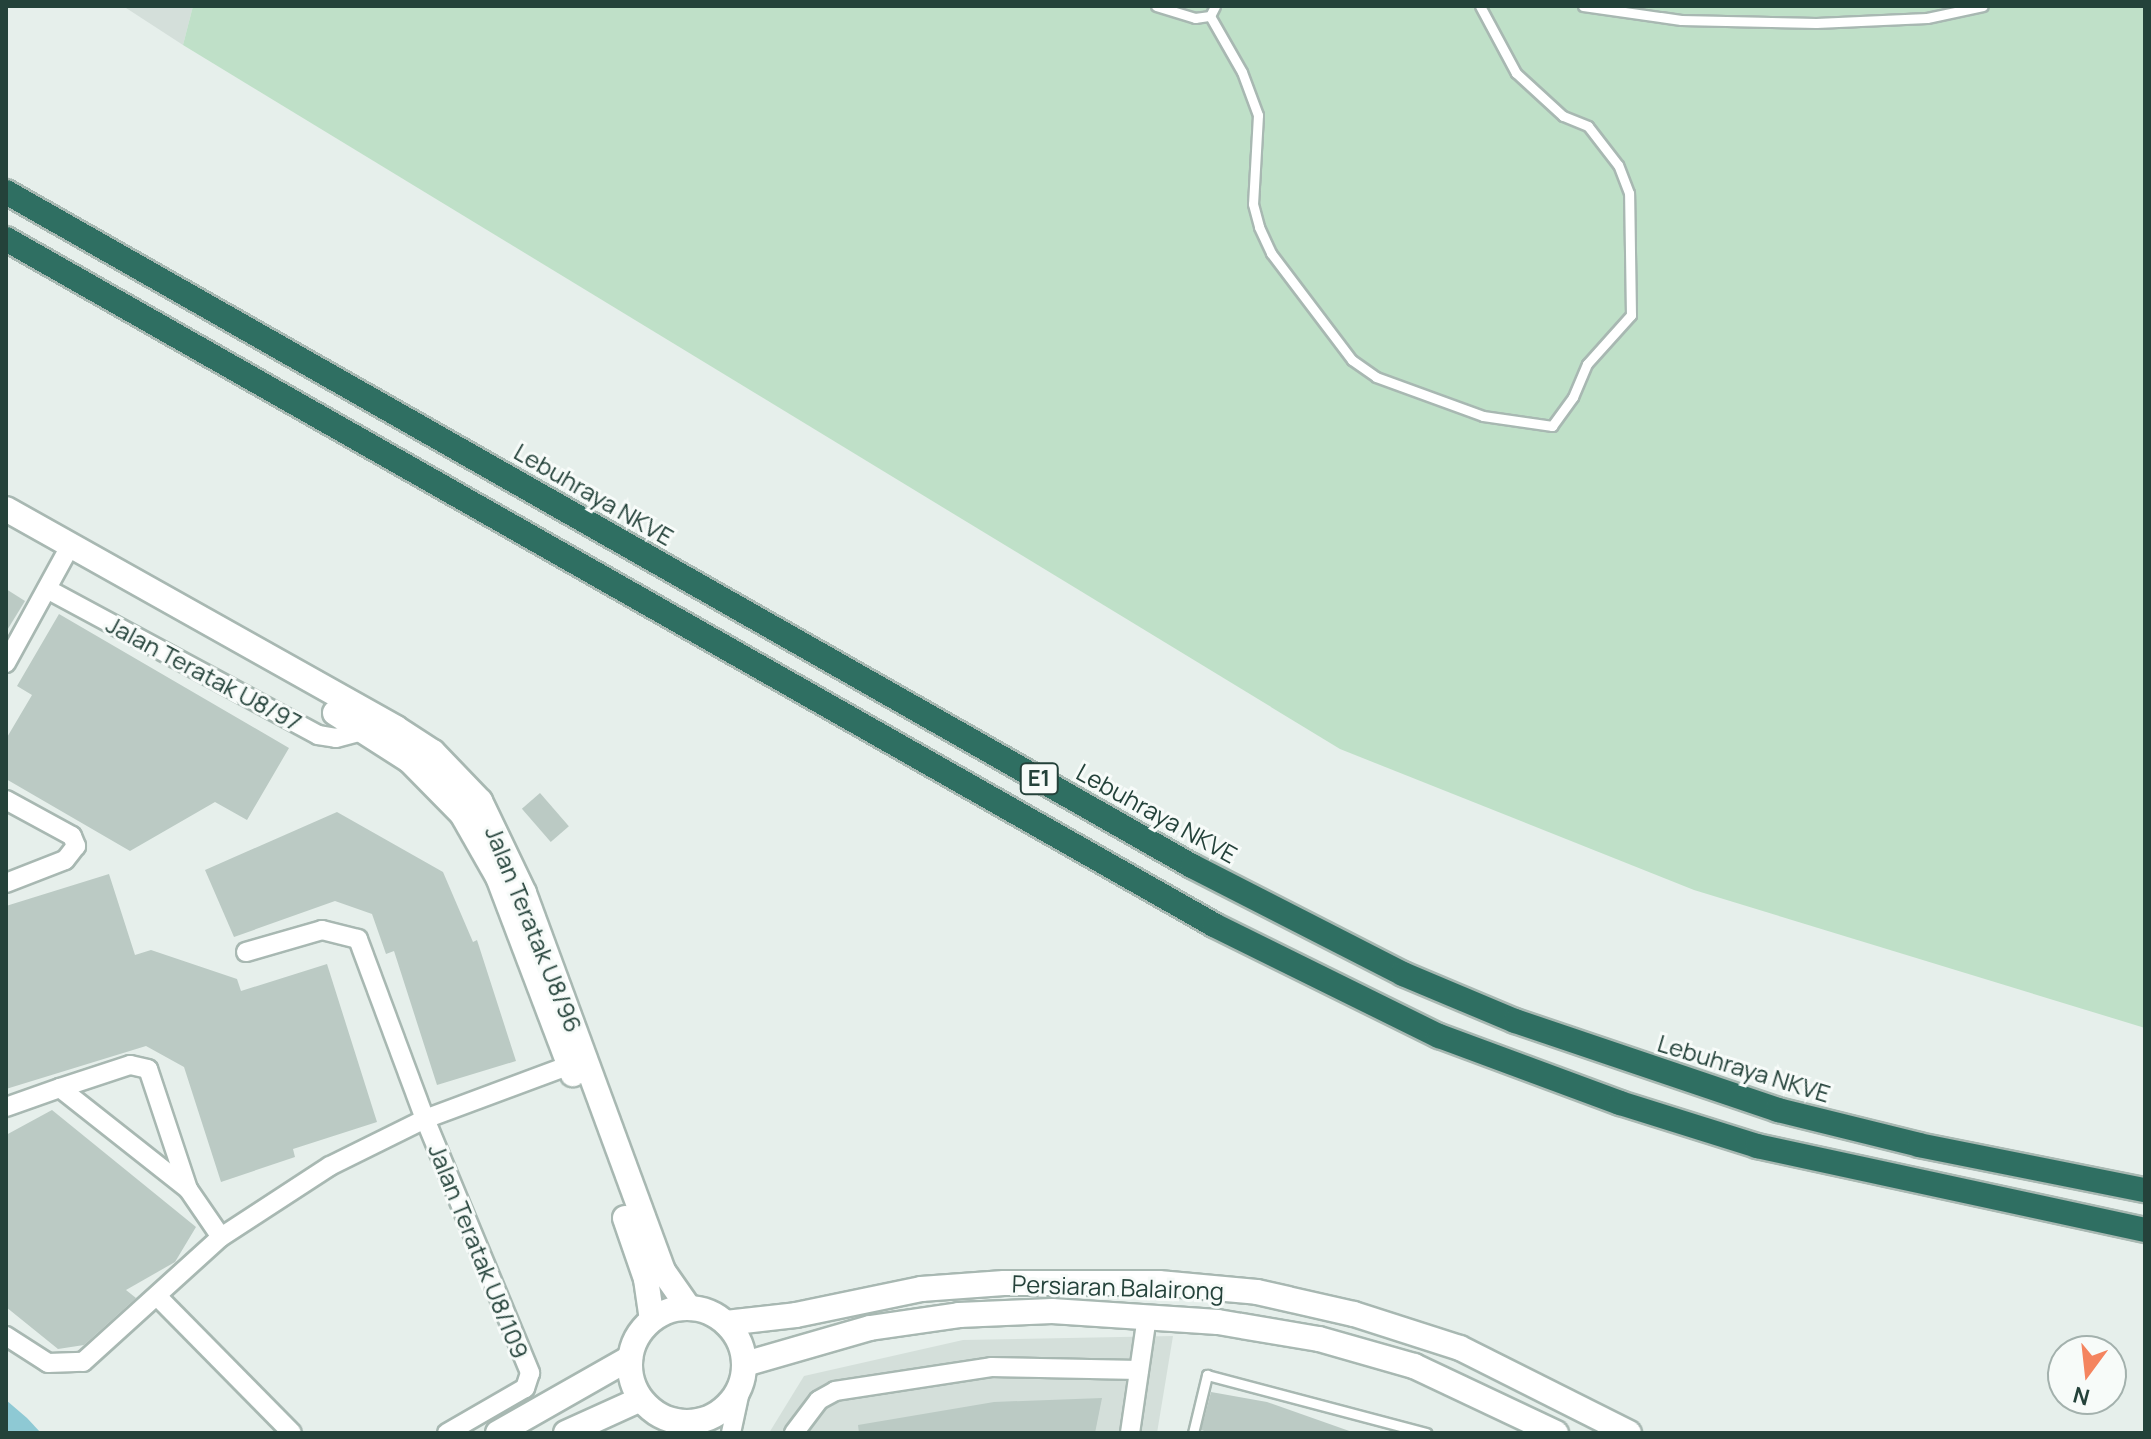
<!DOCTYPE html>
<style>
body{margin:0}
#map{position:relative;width:2151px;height:1439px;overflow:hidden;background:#e6efeb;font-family:Manrope,sans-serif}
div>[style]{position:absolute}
.built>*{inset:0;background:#d4dfda}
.green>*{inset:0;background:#bfe0c8}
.water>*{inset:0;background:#8ec9d4}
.building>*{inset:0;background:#bbcac4;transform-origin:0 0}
.roads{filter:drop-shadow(2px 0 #a8b8b2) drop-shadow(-2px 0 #a8b8b2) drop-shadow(0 2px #a8b8b2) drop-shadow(0 -2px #a8b8b2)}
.service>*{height:9px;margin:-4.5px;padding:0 4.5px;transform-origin:4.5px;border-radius:4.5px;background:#fff}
.minor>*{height:18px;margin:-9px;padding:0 9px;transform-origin:9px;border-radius:9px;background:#fff}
.tertiary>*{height:24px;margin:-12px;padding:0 12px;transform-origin:12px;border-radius:12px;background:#fff}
.tertiary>.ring{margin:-12px;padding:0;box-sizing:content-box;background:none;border:24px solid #fff;border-radius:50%}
.motorway>*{height:24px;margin:-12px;padding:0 12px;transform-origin:12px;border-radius:12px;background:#2f6f62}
span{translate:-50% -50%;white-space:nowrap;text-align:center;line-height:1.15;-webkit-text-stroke:6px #f7fbf9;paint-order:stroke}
.shield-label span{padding:2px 6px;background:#f7fbf9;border:2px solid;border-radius:6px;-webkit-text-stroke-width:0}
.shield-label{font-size:22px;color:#24423a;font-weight:700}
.street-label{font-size:24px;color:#24423a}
.frame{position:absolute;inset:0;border:8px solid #24423a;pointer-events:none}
.north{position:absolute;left:2047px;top:1335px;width:80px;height:80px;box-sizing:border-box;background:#f7fbf9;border:2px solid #a3b1ad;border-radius:50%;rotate:195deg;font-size:22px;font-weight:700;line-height:32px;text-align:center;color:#24423a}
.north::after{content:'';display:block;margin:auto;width:28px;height:36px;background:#f4845f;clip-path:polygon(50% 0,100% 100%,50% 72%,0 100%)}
</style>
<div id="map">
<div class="built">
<i style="clip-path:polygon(123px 6px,193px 6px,183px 45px)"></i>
<i style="clip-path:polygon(1173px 1336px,1157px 1433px,769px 1433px,804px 1376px,963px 1340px)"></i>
</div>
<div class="green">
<i style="clip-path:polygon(193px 6px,2145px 6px,2145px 1028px,1694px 890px,1340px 749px,183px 45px)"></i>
</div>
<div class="water">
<i style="clip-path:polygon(6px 1400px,27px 1418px,41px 1433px,6px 1433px)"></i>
</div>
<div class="building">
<i style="clip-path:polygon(6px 589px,25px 601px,6px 632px)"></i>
<i style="clip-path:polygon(59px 614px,289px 748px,247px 820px,215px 802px,130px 851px,6px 779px,6px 739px,32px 695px,17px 686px)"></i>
<i style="left:540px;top:793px;width:44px;height:24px;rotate:49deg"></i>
<i style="clip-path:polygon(337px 812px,443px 872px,473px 942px,477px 940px,516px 1061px,437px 1085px,394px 951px,386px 954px,372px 914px,335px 901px,234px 937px,205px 870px)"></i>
<i style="clip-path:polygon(109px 874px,135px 955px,151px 950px,237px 979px,241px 991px,327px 964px,377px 1122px,293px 1149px,295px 1157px,221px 1182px,184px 1067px,146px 1046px,6px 1089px,6px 906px)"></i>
<i style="clip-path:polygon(52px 1110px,196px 1227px,175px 1262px,126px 1290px,136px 1298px,84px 1345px,58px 1349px,6px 1307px,6px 1135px)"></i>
<i style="clip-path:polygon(1211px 1392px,1267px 1402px,1355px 1433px,1211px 1433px,1201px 1430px)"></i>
<i style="clip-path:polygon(1102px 1398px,1095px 1433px,859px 1433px,858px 1425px,994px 1402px)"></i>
</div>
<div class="roads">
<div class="service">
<i style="left:1156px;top:6px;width:41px;rotate:17.1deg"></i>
<i style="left:1195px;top:18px;width:15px;rotate:-8deg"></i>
<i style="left:1210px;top:16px;width:11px;rotate:-63deg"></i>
<i style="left:1583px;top:6px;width:99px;rotate:8.1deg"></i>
<i style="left:1681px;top:20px;width:135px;rotate:1.3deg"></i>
<i style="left:1816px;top:23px;width:111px;rotate:-2.6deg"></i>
<i style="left:1927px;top:18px;width:57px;rotate:-12.1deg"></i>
<i style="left:1210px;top:16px;width:64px;rotate:60.3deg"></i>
<i style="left:1242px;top:72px;width:46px;rotate:69.6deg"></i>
<i style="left:1258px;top:115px;width:89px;rotate:93.2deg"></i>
<i style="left:1253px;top:204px;width:24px;rotate:75deg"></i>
<i style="left:1259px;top:227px;width:29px;rotate:65deg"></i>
<i style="left:1271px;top:253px;width:134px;rotate:52.9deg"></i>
<i style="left:1352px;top:360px;width:29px;rotate:35deg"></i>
<i style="left:1376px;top:377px;width:114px;rotate:20deg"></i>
<i style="left:1483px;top:416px;width:70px;rotate:8.2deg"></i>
<i style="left:1552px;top:426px;width:36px;rotate:-54deg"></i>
<i style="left:1573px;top:397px;width:36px;rotate:-67deg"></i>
<i style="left:1587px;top:364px;width:66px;rotate:-48.1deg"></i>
<i style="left:1631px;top:315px;width:122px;rotate:-90.9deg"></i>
<i style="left:1629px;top:193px;width:30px;rotate:-111deg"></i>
<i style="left:1618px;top:165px;width:49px;rotate:-127.6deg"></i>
<i style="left:1588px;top:126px;width:27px;rotate:-158deg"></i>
<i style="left:1563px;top:116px;width:64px;rotate:-137.5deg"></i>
<i style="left:1516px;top:73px;width:76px;rotate:-118.2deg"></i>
<i style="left:1193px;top:1433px;width:60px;rotate:-76.4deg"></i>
<i style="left:1207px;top:1375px;width:227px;rotate:14.8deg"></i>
</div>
<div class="minor">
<i style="left:47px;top:589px;width:308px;rotate:28.3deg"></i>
<i style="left:318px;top:735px;width:18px;rotate:9deg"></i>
<i style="left:336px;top:738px;width:30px;rotate:-15deg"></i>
<i style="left:6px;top:663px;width:133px;rotate:-61.3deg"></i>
<i style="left:6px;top:800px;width:75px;rotate:28.6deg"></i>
<i style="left:72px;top:836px;width:11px;rotate:68deg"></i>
<i style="left:76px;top:846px;width:18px;rotate:128deg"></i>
<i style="left:65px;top:860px;width:63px;rotate:158.7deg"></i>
<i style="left:246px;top:952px;width:79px;rotate:-16.1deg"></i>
<i style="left:322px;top:930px;width:37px;rotate:14deg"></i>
<i style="left:358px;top:939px;width:192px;rotate:69.6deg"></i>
<i style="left:425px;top:1119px;width:275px;rotate:67.5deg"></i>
<i style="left:530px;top:1373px;width:16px;rotate:108deg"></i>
<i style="left:525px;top:1388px;width:90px;rotate:150deg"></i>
<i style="left:6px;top:1107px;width:57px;rotate:-19.4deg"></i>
<i style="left:188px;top:1189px;width:126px;rotate:-108.4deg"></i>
<i style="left:148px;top:1069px;width:18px;rotate:-167deg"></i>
<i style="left:130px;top:1065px;width:74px;rotate:161.8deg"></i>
<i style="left:60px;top:1088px;width:163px;rotate:38.3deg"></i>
<i style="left:188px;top:1189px;width:58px;rotate:55.5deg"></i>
<i style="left:157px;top:1296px;width:192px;rotate:45.4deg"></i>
<i style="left:6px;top:1336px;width:50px;rotate:32.7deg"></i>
<i style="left:48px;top:1363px;width:35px;rotate:-2deg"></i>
<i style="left:83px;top:1362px;width:186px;rotate:-42.2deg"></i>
<i style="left:221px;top:1237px;width:130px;rotate:-33.1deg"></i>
<i style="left:330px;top:1166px;width:106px;rotate:-26.3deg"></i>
<i style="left:425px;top:1119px;width:163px;rotate:-20.4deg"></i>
<i style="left:670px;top:1420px;width:26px;rotate:31deg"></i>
<i style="left:731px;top:1433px;width:52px;rotate:-77.8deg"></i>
<i style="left:794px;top:1433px;width:41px;rotate:-52.9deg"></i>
<i style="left:819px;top:1400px;width:18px;rotate:-29deg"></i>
<i style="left:835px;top:1391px;width:158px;rotate:-8.7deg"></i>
<i style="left:991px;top:1367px;width:148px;rotate:1.2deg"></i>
<i style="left:1130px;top:1433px;width:118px;rotate:-81.7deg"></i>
</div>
<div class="tertiary">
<i style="left:6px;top:509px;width:447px;rotate:29.3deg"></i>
<i style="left:396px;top:728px;width:44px;rotate:33deg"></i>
<i style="left:433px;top:752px;width:68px;rotate:46.2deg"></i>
<i style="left:480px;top:801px;width:102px;rotate:64.4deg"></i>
<i style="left:524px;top:893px;width:403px;rotate:69.8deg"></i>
<i style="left:663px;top:1271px;width:45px;rotate:54.9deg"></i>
<i style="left:335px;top:713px;width:89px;rotate:32.6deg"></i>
<i style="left:410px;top:761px;width:74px;rotate:45.5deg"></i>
<i style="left:462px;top:814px;width:73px;rotate:60.3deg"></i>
<i style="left:498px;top:877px;width:211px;rotate:69.2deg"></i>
<i style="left:625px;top:1218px;width:65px;rotate:71deg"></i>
<i style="left:646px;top:1279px;width:41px;rotate:81.7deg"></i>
<i class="ring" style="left:630px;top:1308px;width:90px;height:90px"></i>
<i style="left:726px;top:1323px;width:70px;rotate:-6.5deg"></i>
<i style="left:796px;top:1315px;width:128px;rotate:-11.7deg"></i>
<i style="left:921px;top:1289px;width:83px;rotate:-4.1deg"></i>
<i style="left:1004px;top:1283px;width:155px"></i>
<i style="left:1159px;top:1283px;width:98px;rotate:5.2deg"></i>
<i style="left:1257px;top:1292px;width:99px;rotate:12.8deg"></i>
<i style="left:1354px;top:1314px;width:111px;rotate:17.8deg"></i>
<i style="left:1460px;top:1348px;width:189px;rotate:26.7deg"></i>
<i style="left:745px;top:1364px;width:130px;rotate:-16.1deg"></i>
<i style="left:870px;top:1328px;width:90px;rotate:-8.3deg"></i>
<i style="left:959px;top:1315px;width:93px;rotate:-2.5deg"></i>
<i style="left:1052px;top:1311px;width:166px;rotate:3.8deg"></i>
<i style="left:1218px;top:1322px;width:102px;rotate:9.6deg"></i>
<i style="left:1319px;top:1339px;width:99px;rotate:15.9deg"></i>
<i style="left:1414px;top:1366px;width:157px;rotate:25.3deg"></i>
<i style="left:498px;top:1433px;width:152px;rotate:-29.6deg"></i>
<i style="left:566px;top:1433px;width:82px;rotate:-24.4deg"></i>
</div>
<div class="motorway">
<i style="left:6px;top:192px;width:1364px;rotate:29.61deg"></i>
<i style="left:1192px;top:866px;width:237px;rotate:27.1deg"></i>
<i style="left:1403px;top:974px;width:121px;rotate:22.8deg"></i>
<i style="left:1515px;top:1021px;width:278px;rotate:18.7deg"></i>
<i style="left:1778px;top:1110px;width:145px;rotate:13.9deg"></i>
<i style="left:1919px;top:1145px;width:230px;rotate:11.3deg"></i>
<i style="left:6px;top:239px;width:1389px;rotate:29.59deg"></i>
<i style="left:1214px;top:925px;width:251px;rotate:26.3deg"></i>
<i style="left:1439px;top:1036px;width:193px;rotate:20.3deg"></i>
<i style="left:1620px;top:1103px;width:144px;rotate:17.4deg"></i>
<i style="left:1757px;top:1146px;width:397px;rotate:12.2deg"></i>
</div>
</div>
<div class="shield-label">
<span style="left:1039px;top:779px">E1</span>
</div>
<div class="street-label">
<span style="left:594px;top:494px;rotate:30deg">Lebuhraya NKVE</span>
<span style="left:204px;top:673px;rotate:28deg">Jalan Teratak U8/97</span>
<span style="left:1157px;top:813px;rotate:29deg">Lebuhraya NKVE</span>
<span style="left:534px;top:929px;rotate:68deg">Jalan Teratak U8/96</span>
<span style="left:1744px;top:1068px;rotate:17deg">Lebuhraya NKVE</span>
<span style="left:479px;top:1251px;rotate:68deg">Jalan Teratak U8/109</span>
<span style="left:1118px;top:1287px;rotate:2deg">Persiaran Balairong</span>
</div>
<div class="frame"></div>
<div class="north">N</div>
</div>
